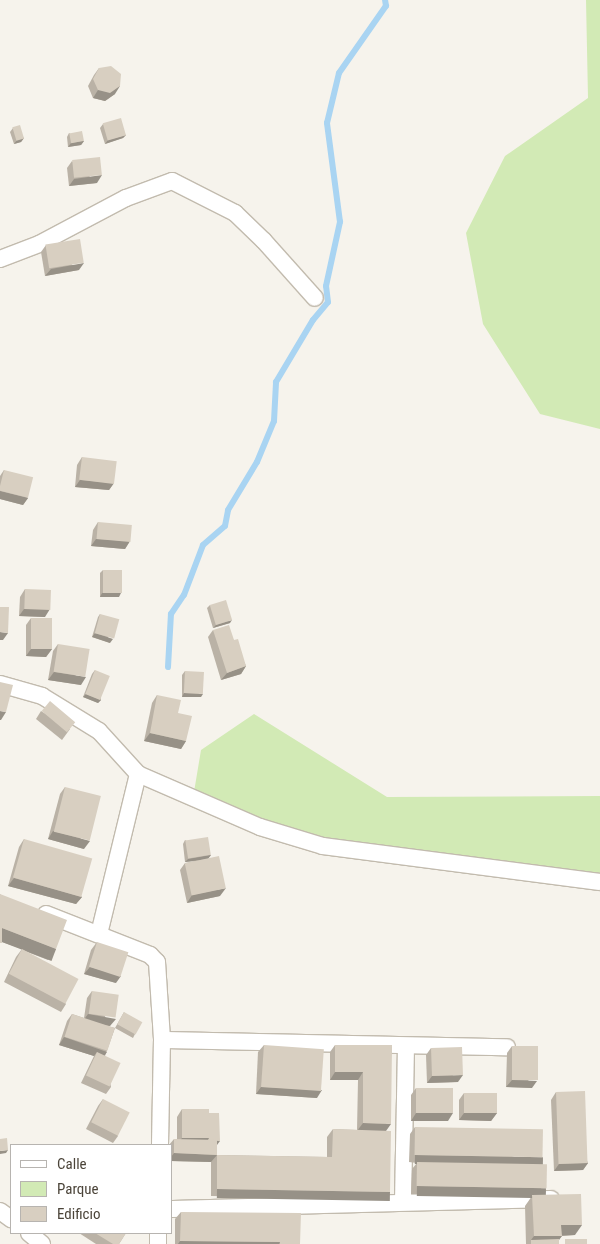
<!DOCTYPE html>
<style>
body{margin:0}
#map{position:relative;width:600px;height:1244px;overflow:hidden;background:#f6f3ec;font-family:"Roboto Condensed",sans-serif}
div>[style]{position:absolute}
.green>*{inset:0;background:#d2eab5}
.stream>*{height:6px;margin:-3px;padding:0 3px;transform-origin:3px;border-radius:3px;background:#a9d4f2}
.roads{filter:drop-shadow(1px 0 #c2bbae) drop-shadow(-1px 0 #c2bbae) drop-shadow(0 1px #c2bbae) drop-shadow(0 -1px #c2bbae)}
.minor>*{height:16px;margin:-8px;padding:0 8px;transform-origin:8px;border-radius:8px;background:#fff}
.wall>*{inset:0;background:#bab2a6}
.shaded-wall>*{inset:0;background:#979187;transform-origin:0 0}
.building>*{inset:0;background:#d8cfc1;transform-origin:0 0}
span{translate:-50% -50%;white-space:nowrap;text-align:center;line-height:1.15;-webkit-text-stroke:4.5px #fff;paint-order:stroke}
.legend{position:absolute;left:10px;top:1144px;width:162px;height:90px;box-sizing:border-box;background:#fff;border:1px solid #b7b4b0;margin:0;padding:6px 9px;list-style:none;font-size:15px;color:#4b4439}
.legend li{display:flex;align-items:center;gap:10px;height:25px}
.legend b{width:25px;border:1px solid #b7b4b0}
</style>
<div id="map">
<div class="green">
<i style="clip-path:polygon(586px 0,600px 0,600px 429px,540px 414px,483px 324px,466px 233px,505px 156px,588px 98px)"></i>
<i style="clip-path:polygon(254px 714px,387px 797px,600px 796px,600px 882px,323px 846px,193px 798px,201px 750px)"></i>
</div>
<div class="stream">
<i style="left:168px;top:667px;width:53px;rotate:-86.8deg"></i>
<i style="left:171px;top:614px;width:23px;rotate:-56deg"></i>
<i style="left:184px;top:595px;width:53px;rotate:-69.2deg"></i>
<i style="left:203px;top:545px;width:29px;rotate:-41deg"></i>
<i style="left:225px;top:526px;width:16px;rotate:-79deg"></i>
<i style="left:228px;top:510px;width:56px;rotate:-58.9deg"></i>
<i style="left:257px;top:462px;width:44px;rotate:-67.5deg"></i>
<i style="left:274px;top:421px;width:39px;rotate:-87deg"></i>
<i style="left:276px;top:382px;width:72px;rotate:-59.2deg"></i>
<i style="left:313px;top:320px;width:23px;rotate:-50deg"></i>
<i style="left:328px;top:302px;width:16px;rotate:-97deg"></i>
<i style="left:326px;top:286px;width:66px;rotate:-77.7deg"></i>
<i style="left:340px;top:222px;width:100px;rotate:-97.5deg"></i>
<i style="left:327px;top:123px;width:51px;rotate:-76.5deg"></i>
<i style="left:339px;top:73px;width:82px;rotate:-55deg"></i>
<i style="left:386px;top:6px;width:6px;rotate:-99deg"></i>
</div>
<div class="roads">
<div class="minor">
<i style="left:0;top:259px;width:42px;rotate:-21deg"></i>
<i style="left:39px;top:244px;width:98px;rotate:-27.9deg"></i>
<i style="left:126px;top:198px;width:49px;rotate:-20.3deg"></i>
<i style="left:172px;top:181px;width:71px;rotate:26.9deg"></i>
<i style="left:235px;top:213px;width:40px;rotate:44deg"></i>
<i style="left:264px;top:241px;width:76px;rotate:48.2deg"></i>
<i style="left:0;top:684px;width:44px;rotate:15.9deg"></i>
<i style="left:42px;top:696px;width:67px;rotate:31.6deg"></i>
<i style="left:99px;top:731px;width:58px;rotate:47.8deg"></i>
<i style="left:138px;top:774px;width:133px;rotate:23.5deg"></i>
<i style="left:260px;top:827px;width:66px;rotate:16.8deg"></i>
<i style="left:323px;top:846px;width:279px;rotate:7.4deg"></i>
<i style="left:46px;top:914px;width:112px;rotate:21.5deg"></i>
<i style="left:150px;top:955px;width:10px;rotate:45deg"></i>
<i style="left:157px;top:962px;width:78px;rotate:86.3deg"></i>
<i style="left:162px;top:1040px;width:105px;rotate:91.1deg"></i>
<i style="left:99px;top:934px;width:165px;rotate:-76.3deg"></i>
<i style="left:162px;top:1040px;width:345px;rotate:1.2deg"></i>
<i style="left:403px;top:1202px;width:156px;rotate:-88.9deg"></i>
<i style="left:171px;top:1209px;width:380px;rotate:-1.5deg"></i>
<i style="left:0;top:1211px;width:14px;rotate:36deg"></i>
<i style="left:29px;top:1233px;width:17px;rotate:40deg"></i>
<i style="left:158px;top:1244px;width:11px;rotate:-90deg"></i>
</div>
</div>
<div class="wall">
<i style="clip-path:polygon(99px 68px,115px 94px,105px 101px,93px 98px,88px 86px,94px 75px)"></i>
<i style="clip-path:polygon(103px 124px,126px 135px,123px 138px,105px 144px,100px 128px)"></i>
<i style="clip-path:polygon(13px 128px,24px 138px,21px 142px,14px 144px,10px 132px)"></i>
<i style="clip-path:polygon(69px 133px,84px 141px,81px 145px,68px 147px,67px 137px)"></i>
<i style="clip-path:polygon(72px 161px,97px 183px,69px 186px,67px 168px)"></i>
<i style="clip-path:polygon(46px 245px,79px 270px,45px 276px,41px 252px)"></i>
<i style="clip-path:polygon(82px 457px,114px 483px,109px 490px,75px 487px,77px 465px)"></i>
<i style="clip-path:polygon(4px 470px,28px 498px,23px 505px,0 499px,0 476px)"></i>
<i style="clip-path:polygon(98px 522px,130px 541px,125px 549px,91px 546px,93px 530px)"></i>
<i style="clip-path:polygon(103px 570px,119px 597px,100px 597px,100px 573px)"></i>
<i style="clip-path:polygon(25px 589px,45px 617px,19px 616px,20px 597px)"></i>
<i style="clip-path:polygon(210px 605px,230px 623px,213px 628px,207px 608px)"></i>
<i style="clip-path:polygon(100px 614px,110px 643px,92px 637px,98px 617px)"></i>
<i style="clip-path:polygon(31px 618px,52px 649px,46px 657px,26px 656px,26px 625px)"></i>
<i style="clip-path:polygon(213px 630px,234px 640px,246px 666px,241px 674px,221px 680px,208px 637px)"></i>
<i style="clip-path:polygon(58px 644px,81px 685px,48px 680px,53px 651px)"></i>
<i style="clip-path:polygon(95px 670px,101px 700px,98px 703px,83px 697px,92px 674px)"></i>
<i style="clip-path:polygon(185px 671px,201px 697px,182px 697px,182px 675px)"></i>
<i style="clip-path:polygon(157px 695px,186px 741px,181px 749px,144px 741px,152px 703px)"></i>
<i style="clip-path:polygon(41px 711px,70px 729px,62px 740px,36px 719px)"></i>
<i style="clip-path:polygon(65px 787px,84px 849px,48px 839px,60px 794px)"></i>
<i style="clip-path:polygon(24px 839px,82px 897px,76px 904px,8px 886px,19px 847px)"></i>
<i style="clip-path:polygon(185px 840px,211px 855px,208px 858px,220px 896px,187px 903px,180px 870px,185px 863px,197px 861px,185px 862px,183px 844px)"></i>
<i style="clip-path:polygon(0 894px,56px 949px,48px 960px,22px 950px,66px 1004px,61px 1012px,4px 982px,16px 957px,22px 949px,2px 942px)"></i>
<i style="clip-path:polygon(97px 942px,116px 983px,84px 974px,91px 950px)"></i>
<i style="clip-path:polygon(92px 991px,110px 1026px,107px 1026px,115px 1028px,124px 1012px,135px 1034px,133px 1038px,115px 1028px,105px 1056px,111px 1087px,106px 1094px,81px 1083px,94px 1056px,59px 1045px,67px 1021px,72px 1014px,84px 1018px,87px 998px)"></i>
<i style="clip-path:polygon(264px 1045px,317px 1098px,256px 1094px,258px 1052px)"></i>
<i style="clip-path:polygon(335px 1045px,392px 1045px,386px 1131px,390px 1192px,385px 1199px,211px 1196px,211px 1162px,171px 1161px,171px 1145px,169px 1145px,174px 1139px,177px 1139px,177px 1117px,182px 1109px,209px 1113px,217px 1145px,217px 1155px,327px 1157px,327px 1137px,333px 1129px,357px 1130px,358px 1080px,330px 1080px,330px 1052px)"></i>
<i style="clip-path:polygon(512px 1046px,532px 1088px,506px 1087px,507px 1053px)"></i>
<i style="clip-path:polygon(431px 1048px,458px 1082px,427px 1083px,426px 1055px)"></i>
<i style="clip-path:polygon(416px 1088px,448px 1121px,411px 1121px,411px 1095px)"></i>
<i style="clip-path:polygon(556px 1092px,588px 1163px,583px 1170px,554px 1171px,551px 1100px)"></i>
<i style="clip-path:polygon(464px 1093px,497px 1113px,491px 1121px,459px 1120px,459px 1100px)"></i>
<i style="clip-path:polygon(103px 1099px,118px 1136px,113px 1143px,86px 1129px,98px 1106px)"></i>
<i style="clip-path:polygon(415px 1127px,538px 1164px,542px 1195px,575px 1235px,562px 1236px,559px 1239px,559px 1244px,526px 1244px,525px 1206px,532px 1196px,411px 1194px,412px 1169px,417px 1163px,409px 1162px,410px 1134px)"></i>
<i style="clip-path:polygon(181px 1212px,300px 1244px,175px 1244px,175px 1219px)"></i>
<i style="clip-path:polygon(79px 1233px,126px 1233px,119px 1244px,96px 1244px)"></i>
</div>
<div class="shaded-wall">
<i style="clip-path:polygon(120px 86px,115px 94px,105px 101px,93px 98px,98px 90px)"></i>
<i style="clip-path:polygon(126px 135px,123px 138px,105px 144px,108px 140px)"></i>
<i style="clip-path:polygon(24px 138px,21px 142px,14px 144px,17px 140px)"></i>
<i style="clip-path:polygon(84px 141px,81px 145px,68px 147px,71px 143px)"></i>
<i style="clip-path:polygon(102px 175px,97px 183px,69px 186px,74px 179px)"></i>
<i style="clip-path:polygon(84px 263px,79px 270px,45px 276px,51px 269px)"></i>
<i style="clip-path:polygon(80px 480px,114px 483px,109px 490px,75px 487px)"></i>
<i style="clip-path:polygon(0 491px,28px 498px,23px 505px,0 499px)"></i>
<i style="clip-path:polygon(96px 539px,130px 541px,125px 549px,91px 546px)"></i>
<i style="clip-path:polygon(102px 593px,121px 593px,119px 597px,100px 597px)"></i>
<i style="clip-path:polygon(24px 609px,50px 609px,45px 617px,19px 616px)"></i>
<i style="clip-path:polygon(232px 620px,230px 623px,213px 628px,216px 625px)"></i>
<i style="clip-path:polygon(0 632px,8px 633px,3px 640px,0 640px)"></i>
<i style="clip-path:polygon(95px 633px,113px 639px,110px 643px,92px 637px)"></i>
<i style="clip-path:polygon(31px 649px,52px 649px,46px 657px,26px 656px)"></i>
<i style="clip-path:polygon(246px 666px,241px 674px,221px 680px,227px 673px)"></i>
<i style="clip-path:polygon(54px 672px,86px 677px,81px 685px,48px 680px)"></i>
<i style="clip-path:polygon(184px 693px,203px 694px,201px 697px,182px 697px)"></i>
<i style="clip-path:polygon(86px 694px,101px 700px,98px 703px,83px 697px)"></i>
<i style="clip-path:polygon(0 711px,6px 712px,1px 720px,0 720px)"></i>
<i style="clip-path:polygon(150px 733px,186px 741px,181px 749px,144px 741px)"></i>
<i style="clip-path:polygon(53px 831px,90px 841px,84px 849px,48px 839px)"></i>
<i style="clip-path:polygon(211px 855px,208px 859px,185px 862px,188px 859px)"></i>
<i style="clip-path:polygon(14px 878px,82px 897px,76px 904px,8px 886px)"></i>
<i style="clip-path:polygon(226px 888px,220px 896px,187px 903px,192px 895px)"></i>
<i style="left:2px;top:928px;width:58px;height:13px;rotate:21deg"></i>
<i style="clip-path:polygon(90px 967px,121px 976px,116px 983px,84px 974px)"></i>
<i style="clip-path:polygon(88px 1014px,116px 1019px,110px 1026px,83px 1021px)"></i>
<i style="clip-path:polygon(64px 1037px,107px 1052px,102px 1059px,97px 1052px,94px 1056px,59px 1045px)"></i>
<i style="clip-path:polygon(335px 1072px,363px 1072px,358px 1080px,330px 1080px)"></i>
<i style="clip-path:polygon(463px 1075px,458px 1082px,427px 1083px,432px 1076px)"></i>
<i style="clip-path:polygon(512px 1080px,537px 1081px,532px 1088px,506px 1087px)"></i>
<i style="clip-path:polygon(261px 1087px,322px 1090px,317px 1098px,256px 1094px)"></i>
<i style="clip-path:polygon(416px 1113px,453px 1113px,448px 1121px,411px 1121px)"></i>
<i style="clip-path:polygon(464px 1113px,497px 1113px,491px 1121px,459px 1120px)"></i>
<i style="clip-path:polygon(363px 1123px,391px 1124px,386px 1131px,357px 1131px)"></i>
<i style="clip-path:polygon(182px 1138px,209px 1138px,220px 1141px,217px 1145px,177px 1145px)"></i>
<i style="clip-path:polygon(8px 1150px,6px 1153px,0 1154px,0 1151px)"></i>
<i style="clip-path:polygon(174px 1153px,217px 1155px,211px 1162px,171px 1161px,171px 1157px)"></i>
<i style="left:415px;top:1155px;width:128px;height:9px;rotate:1deg"></i>
<i style="clip-path:polygon(588px 1163px,583px 1170px,554px 1171px,559px 1164px)"></i>
<i style="left:417px;top:1186px;width:129px;height:10px;rotate:1deg"></i>
<i style="left:217px;top:1189px;width:173px;height:9px;rotate:1deg"></i>
<i style="clip-path:polygon(561px 1225px,582px 1225px,575px 1235px,554px 1236px)"></i>
<i style="clip-path:polygon(534px 1236px,562px 1236px,556px 1244px,531px 1240px,528px 1244px)"></i>
<i style="clip-path:polygon(180px 1241px,280px 1242px,279px 1244px,178px 1244px)"></i>
</div>
<div class="building">
<i style="clip-path:polygon(111px 66px,121px 74px,120px 86px,110px 93px,98px 90px,93px 79px,99px 68px)"></i>
<i style="left:121px;top:118px;width:18px;height:19px;rotate:74deg"></i>
<i style="left:20px;top:125px;width:14px;height:8px;rotate:73deg"></i>
<i style="left:82px;top:131px;width:10px;height:13px;rotate:79deg"></i>
<i style="left:100px;top:157px;width:18px;height:28px;rotate:84deg"></i>
<i style="left:80px;top:239px;width:24px;height:35px;rotate:81deg"></i>
<i style="left:82px;top:457px;width:35px;height:23px;rotate:7deg"></i>
<i style="left:4px;top:470px;width:30px;height:21px;rotate:14deg"></i>
<i style="left:98px;top:522px;width:34px;height:17px;rotate:5deg"></i>
<i style="left:103px;top:570px;width:19px;height:23px"></i>
<i style="left:25px;top:589px;width:26px;height:20px;rotate:2deg"></i>
<i style="left:226px;top:600px;width:21px;height:17px;rotate:73deg"></i>
<i style="clip-path:polygon(0 607px,9px 607px,8px 633px,0 632px)"></i>
<i style="left:100px;top:614px;width:20px;height:20px;rotate:15deg"></i>
<i style="left:31px;top:618px;width:21px;height:31px"></i>
<i style="clip-path:polygon(229px 625px,234px 640px,238px 639px,246px 666px,227px 673px,213px 630px)"></i>
<i style="left:58px;top:644px;width:32px;height:28px;rotate:9deg"></i>
<i style="left:95px;top:670px;width:16px;height:26px;rotate:22deg"></i>
<i style="left:185px;top:671px;width:19px;height:22px;rotate:3deg"></i>
<i style="clip-path:polygon(0 682px,13px 685px,6px 712px,0 711px)"></i>
<i style="clip-path:polygon(157px 695px,181px 700px,178px 713px,192px 716px,186px 741px,150px 733px)"></i>
<i style="left:50px;top:701px;width:33px;height:13px;rotate:40deg"></i>
<i style="left:65px;top:787px;width:37px;height:46px;rotate:14deg"></i>
<i style="left:208px;top:837px;width:18px;height:23px;rotate:81deg"></i>
<i style="left:24px;top:839px;width:71px;height:40px;rotate:16deg"></i>
<i style="left:219px;top:856px;width:33px;height:35px;rotate:78deg"></i>
<i style="clip-path:polygon(0 888px,0 894px,67px 920px,56px 949px,2px 928px,2px 943px,0 943px)"></i>
<i style="left:97px;top:942px;width:33px;height:26px;rotate:18deg"></i>
<i style="left:22px;top:949px;width:64px;height:28px;rotate:28deg"></i>
<i style="left:92px;top:991px;width:27px;height:23px;rotate:8deg"></i>
<i style="left:124px;top:1012px;width:21px;height:14px;rotate:29deg"></i>
<i style="left:72px;top:1014px;width:45px;height:24px;rotate:18deg"></i>
<i style="left:264px;top:1045px;width:60px;height:42px;rotate:4deg"></i>
<i style="clip-path:polygon(335px 1045px,392px 1045px,391px 1124px,363px 1123px,363px 1072px,335px 1072px)"></i>
<i style="left:512px;top:1046px;width:26px;height:34px"></i>
<i style="left:462px;top:1047px;width:28px;height:31px;rotate:88deg"></i>
<i style="left:97px;top:1052px;width:26px;height:26px;rotate:25deg"></i>
<i style="left:416px;top:1088px;width:37px;height:25px"></i>
<i style="left:585px;top:1091px;width:72px;height:29px;rotate:88deg"></i>
<i style="left:464px;top:1093px;width:33px;height:20px"></i>
<i style="left:103px;top:1099px;width:30px;height:26px;rotate:27deg"></i>
<i style="left:182px;top:1109px;width:27px;height:29px"></i>
<i style="clip-path:polygon(209px 1113px,219px 1113px,220px 1141px,208px 1140px,209px 1138px)"></i>
<i style="left:415px;top:1127px;width:128px;height:28px;rotate:1deg"></i>
<i style="clip-path:polygon(333px 1129px,391px 1131px,390px 1192px,217px 1189px,217px 1155px,174px 1153px,174px 1139px,217px 1140px,217px 1155px,332px 1157px)"></i>
<i style="clip-path:polygon(7px 1138px,8px 1150px,0 1151px,0 1139px)"></i>
<i style="left:417px;top:1162px;width:130px;height:24px;rotate:1deg"></i>
<i style="clip-path:polygon(581px 1194px,582px 1225px,561px 1225px,562px 1236px,534px 1236px,532px 1195px)"></i>
<i style="clip-path:polygon(181px 1212px,301px 1213px,300px 1244px,280px 1244px,280px 1242px,180px 1241px)"></i>
<i style="clip-path:polygon(95px 1233px,126px 1233px,119px 1244px,113px 1244px)"></i>
<i style="clip-path:polygon(559px 1239px,559px 1244px,531px 1244px,531px 1240px)"></i>
<i style="left:565px;top:1239px;width:22px;height:5px"></i>
</div>
<ul class="legend">
<li><b style="height:6px;background:#fff"></b>Calle</li>
<li><b style="height:14px;background:#d2eab5"></b>Parque</li>
<li><b style="height:14px;background:#d8cfc1"></b>Edificio</li>
</ul>
</div>
